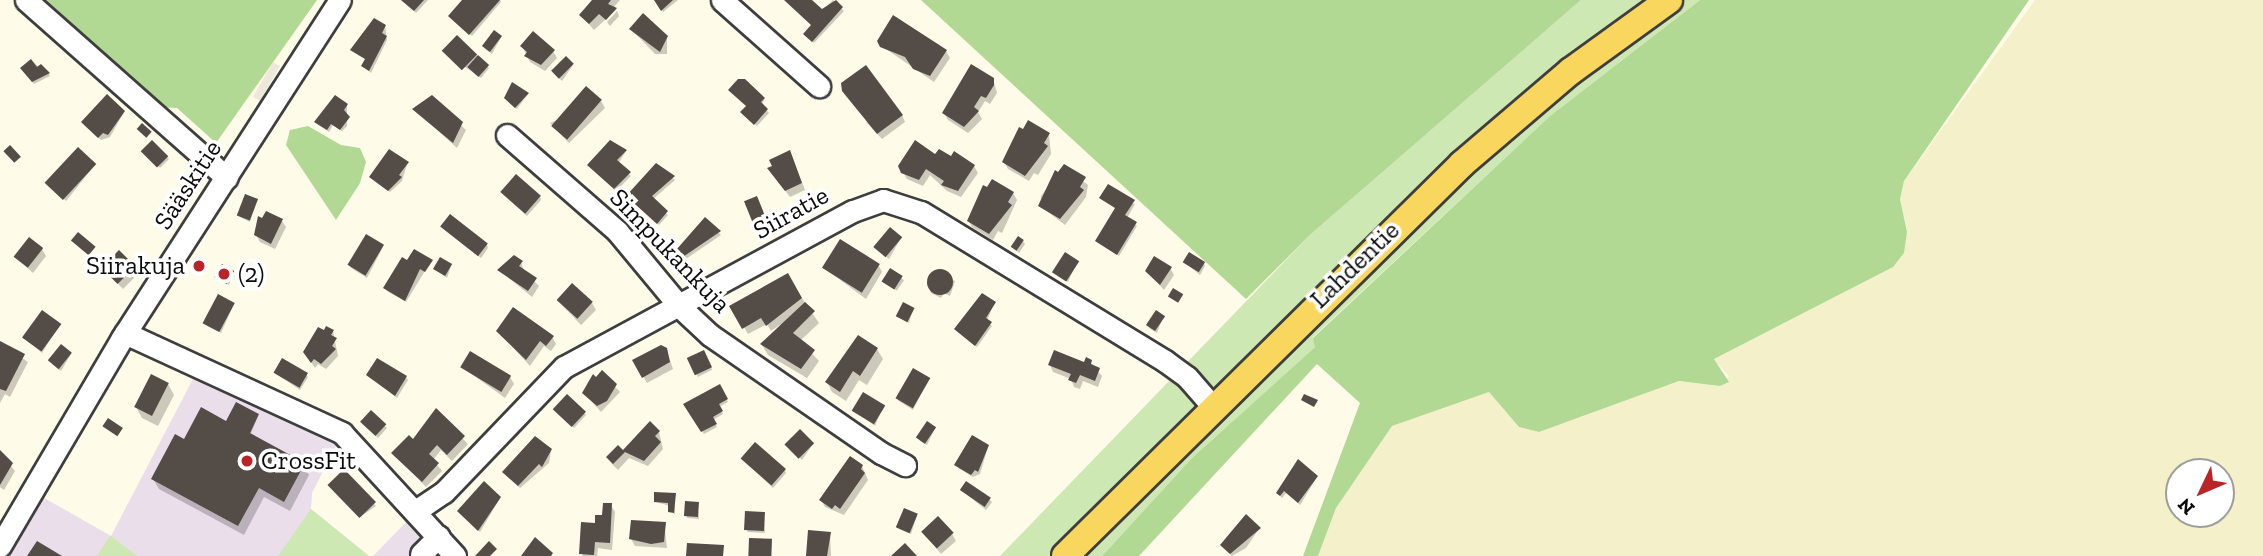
<!DOCTYPE html>
<meta charset="utf-8">
<style>
body{margin:0}
#map{position:relative;width:2263px;height:556px;overflow:hidden;background:#fffbe9;font-family:"Zilla Slab",serif}
div>[style]{position:absolute}
.industrial>*{inset:0;background:#e9deea}
.farmland>*{inset:0;background:#f4f1ca}
.green>*{inset:0;background:#cde8b3}
.forest>*{inset:0;background:#b1d993}
.plaza>*{inset:0;background:#ede8da;transform-origin:0 0}
.shadow>*{inset:0;background:#0003;transform-origin:0 0}
.building>*{inset:0;background:#534c47;transform-origin:0 0}
.round{border-radius:50%}
.roads{filter:drop-shadow(2px 0 #3e3e3e) drop-shadow(-2px 0 #3e3e3e) drop-shadow(0 2px #3e3e3e) drop-shadow(0 -2px #3e3e3e)}
.minor>*{height:21px;margin:-10.5px;padding:0 10.5px;transform-origin:10.5px;border-radius:10.5px;background:#fff}
.major>*{height:26px;margin:-13px;padding:0 13px;transform-origin:13px;border-radius:13px;background:#f9d75f}
.dots>*{width:19px;height:19px;translate:-50% -50%;box-sizing:border-box;border:4px solid #fff;border-radius:50%}
span{translate:-50% -50%;white-space:nowrap;text-align:center;line-height:1.15;-webkit-text-stroke:7px #fff;paint-order:stroke}
.street-label{font-size:26px;color:#0b0b0b}
.poi-label{font-size:26px;color:#0b0b0b}
.right{translate:-100% -50%;text-align:right}
.left{translate:0 -50%;text-align:left}
.north{position:absolute;left:2165px;top:458px;width:70px;height:70px;box-sizing:border-box;background:#fff;border:2px solid #9d9d9d;border-radius:50%;rotate:226deg;font-size:19px;font-weight:700;line-height:28px;text-align:center;color:#0b0b0b}
.north::after{content:'';display:block;margin:auto;width:24px;height:32px;background:#ba2427;clip-path:polygon(50% 0,100% 100%,50% 72%,0 100%)}
</style>
<div id="map">
<div class="industrial">
<i style="clip-path:polygon(194px 377px,340px 438px,312px 493px,311px 509px,369px 556px,0 556px,32px 491px,111px 536px)"></i>
<i style="clip-path:polygon(414px 514px,448px 556px,373px 556px)"></i>
</div>
<div class="farmland">
<i style="clip-path:polygon(evenodd,2035px 0,2263px 0,2263px 556px,1318px 556px,1336px 508px,1392px 426px,1489px 392px,1519px 427px,1539px 432px,1679px 381px,1720px 386px,1729px 376px,1713px 359px,1904px 253px,1907px 232px,1900px 199px,1904px 181px,2035px 0,2179px 472px,2221px 472px,2221px 514px,2179px 514px,2179px 472px)"></i>
</div>
<div class="green">
<i style="clip-path:polygon(1581px 0,1700px 0,1550px 116px,1313px 337px,1316px 346px,1192px 458px,1102px 556px,1000px 556px,1311px 234px)"></i>
<i style="clip-path:polygon(311px 509px,369px 556px,278px 556px)"></i>
<i style="clip-path:polygon(110px 536px,111px 536px,137px 556px,97px 556px)"></i>
</div>
<div class="forest">
<i style="clip-path:polygon(38px 0,317px 0,216px 143px,177px 108px,157px 107px)"></i>
<i style="clip-path:polygon(921px 0,1581px 0,1311px 234px,1246px 299px)"></i>
<i style="clip-path:polygon(1700px 0,2029px 0,1904px 181px,1900px 199px,1907px 232px,1904px 253px,1893px 267px,1714px 359px,1729px 382px,1720px 386px,1679px 381px,1539px 432px,1519px 427px,1489px 392px,1392px 426px,1336px 508px,1318px 556px,1303px 556px,1360px 403px,1317px 364px,1139px 556px,1102px 556px,1192px 458px,1315px 347px,1313px 338px,1550px 116px)"></i>
<i style="clip-path:polygon(308px 126px,341px 145px,360px 148px,366px 162px,360px 183px,336px 220px,286px 145px,290px 130px)"></i>
</div>
<div class="plaza">
<i style="left:273px;top:62px;width:8px;height:40px;rotate:30deg"></i>
</div>
<div class="shadow">
<i style="clip-path:polygon(401px 0,428px 0,416px 13px)"></i>
<i style="clip-path:polygon(464px 0,500px 0,501px 2px,472px 36px,452px 19px)"></i>
<i style="clip-path:polygon(594px 0,620px 0,613px 8px,616px 10px,594px 30px,581px 15px)"></i>
<i style="clip-path:polygon(657px 0,678px 0,663px 12px)"></i>
<i style="clip-path:polygon(785px 0,810px 0,822px 11px,833px 0,844px 11px,814px 43px,807px 36px,813px 26px)"></i>
<i style="clip-path:polygon(617px 11px,619px 16px,610px 26px,607px 22px)"></i>
<i style="clip-path:polygon(385px 26px,387px 40px,371px 73px,363px 66px,367px 60px,352px 50px)"></i>
<i style="clip-path:polygon(631px 29px,667px 37px,667px 54px,655px 54px)"></i>
<i style="clip-path:polygon(501px 37px,492px 54px,485px 49px,484px 46px)"></i>
<i style="clip-path:polygon(522px 46px,553px 51px,557px 58px,545px 71px,530px 62px)"></i>
<i style="clip-path:polygon(883px 47px,946px 51px,950px 58px,934px 82px)"></i>
<i style="clip-path:polygon(446px 54px,476px 55px,489px 68px,481px 78px)"></i>
<i style="clip-path:polygon(31px 61px,49px 74px,50px 76px,34px 84px,23px 71px)"></i>
<i style="clip-path:polygon(573px 65px,562px 81px,556px 75px)"></i>
<i style="clip-path:polygon(993px 79px,997px 93px,990px 104px,985px 101px,978px 112px,982px 119px,968px 133px,948px 120px,944px 113px)"></i>
<i style="clip-path:polygon(528px 94px,517px 109px,508px 101px)"></i>
<i style="clip-path:polygon(432px 98px,466px 130px,457px 148px,414px 109px)"></i>
<i style="clip-path:polygon(764px 99px,762px 105px,769px 113px,757px 126px,744px 115px)"></i>
<i style="clip-path:polygon(601px 101px,605px 108px,569px 143px,550px 123px)"></i>
<i style="clip-path:polygon(347px 105px,347px 126px,342px 131px,333px 125px,329px 132px,317px 124px)"></i>
<i style="clip-path:polygon(124px 112px,110px 137px,101px 140px,84px 125px)"></i>
<i style="clip-path:polygon(902px 115px,905px 122px,882px 139px,866px 122px)"></i>
<i style="clip-path:polygon(1049px 135px,1051px 154px,1038px 175px,1034px 173px,1029px 181px,1008px 169px,1004px 162px)"></i>
<i style="clip-path:polygon(610px 142px,626px 151px,618px 164px,631px 176px,616px 191px,591px 168px)"></i>
<i style="clip-path:polygon(145px 154px,167px 157px,169px 159px,160px 168px)"></i>
<i style="clip-path:polygon(936px 156px,974px 166px,978px 173px,961px 197px,947px 191px,930px 175px,923px 186px,907px 179px,900px 166px)"></i>
<i style="clip-path:polygon(793px 159px,805px 190px,790px 197px,773px 175px)"></i>
<i style="clip-path:polygon(407px 164px,402px 181px,390px 192px,371px 177px)"></i>
<i style="clip-path:polygon(95px 165px,66px 201px,49px 186px)"></i>
<i style="clip-path:polygon(656px 166px,675px 180px,652px 200px,668px 215px,659px 225px,630px 199px)"></i>
<i style="clip-path:polygon(1064px 166px,1088px 185px,1086px 197px,1065px 225px,1040px 206px,1041px 196px)"></i>
<i style="clip-path:polygon(1013px 193px,1017px 200px,1002px 233px,998px 231px,993px 240px,972px 227px,969px 221px)"></i>
<i style="clip-path:polygon(504px 195px,540px 197px,541px 200px,527px 216px)"></i>
<i style="clip-path:polygon(1101px 198px,1135px 204px,1127px 218px,1137px 226px,1119px 256px,1097px 241px,1117px 209px)"></i>
<i style="clip-path:polygon(758px 200px,769px 229px,759px 233px,746px 202px)"></i>
<i style="clip-path:polygon(256px 201px,250px 222px,240px 217px,238px 214px)"></i>
<i style="clip-path:polygon(706px 219px,721px 235px,677px 265px,672px 261px)"></i>
<i style="clip-path:polygon(282px 221px,286px 227px,275px 249px,260px 242px,256px 235px)"></i>
<i style="clip-path:polygon(445px 230px,487px 245px,488px 248px,481px 258px)"></i>
<i style="clip-path:polygon(901px 238px,889px 259px,876px 248px)"></i>
<i style="clip-path:polygon(1023px 241px,1025px 244px,1019px 253px,1013px 248px)"></i>
<i style="clip-path:polygon(383px 247px,367px 278px,351px 268px,349px 265px)"></i>
<i style="clip-path:polygon(42px 249px,46px 256px,33px 273px,16px 257px)"></i>
<i style="clip-path:polygon(431px 261px,406px 302px,387px 291px,385px 288px)"></i>
<i style="clip-path:polygon(521px 262px,524px 271px,539px 286px,532px 297px,500px 271px)"></i>
<i style="clip-path:polygon(1077px 262px,1068px 282px,1054px 272px)"></i>
<i style="clip-path:polygon(1184px 262px,1204px 264px,1205px 266px,1200px 275px)"></i>
<i style="clip-path:polygon(451px 266px,447px 278px,435px 269px)"></i>
<i style="clip-path:polygon(879px 266px,882px 272px,866px 299px,824px 268px)"></i>
<i style="clip-path:polygon(134px 267px,138px 274px,123px 289px,104px 269px)"></i>
<i style="clip-path:polygon(1170px 268px,1174px 275px,1164px 290px,1147px 271px)"></i>
<i style="clip-path:polygon(934px 270px,955px 281px,950px 296px,944px 293px,941px 298px,931px 293px,927px 283px)"></i>
<i style="left:891px;top:271px;width:16px;height:13px;rotate:35deg"></i>
<i style="clip-path:polygon(233px 273px,229px 285px,217px 277px)"></i>
<i style="clip-path:polygon(787px 276px,819px 323px,800px 341px,819px 361px,807px 378px,768px 355px,762px 345px,781px 324px,771px 331px,767px 324px,748px 334px,732px 306px)"></i>
<i style="clip-path:polygon(558px 301px,592px 303px,596px 310px,581px 325px)"></i>
<i style="clip-path:polygon(994px 303px,987px 321px,992px 326px,977px 347px,958px 332px)"></i>
<i style="clip-path:polygon(234px 304px,221px 333px,207px 326px,205px 323px)"></i>
<i style="clip-path:polygon(913px 309px,909px 323px,898px 316px)"></i>
<i style="clip-path:polygon(1163px 317px,1157px 333px,1149px 328px,1148px 325px)"></i>
<i style="clip-path:polygon(59px 325px,42px 353px,23px 337px)"></i>
<i style="clip-path:polygon(333px 331px,338px 356px,326px 369px,318px 364px,315px 368px,305px 353px)"></i>
<i style="clip-path:polygon(498px 331px,552px 337px,556px 344px,551px 351px,544px 346px,530px 366px)"></i>
<i style="clip-path:polygon(0 343px,28px 362px,10px 397px,5px 394px,0 403px)"></i>
<i style="clip-path:polygon(666px 349px,673px 369px,647px 383px,634px 361px)"></i>
<i style="clip-path:polygon(877px 349px,883px 359px,867px 385px,859px 380px,846px 401px,832px 392px,827px 382px)"></i>
<i style="left:703px;top:352px;width:20px;height:16px;rotate:63deg"></i>
<i style="clip-path:polygon(71px 354px,61px 371px,52px 364px)"></i>
<i style="clip-path:polygon(1087px 360px,1102px 376px,1098px 387px,1083px 381px,1080px 389px,1074px 387px,1071px 379px,1053px 372px,1050px 365px,1085px 364px)"></i>
<i style="clip-path:polygon(462px 367px,510px 377px,514px 384px,505px 398px)"></i>
<i style="clip-path:polygon(275px 373px,306px 375px,308px 377px,300px 390px)"></i>
<i style="clip-path:polygon(602px 373px,620px 392px,601px 412px,584px 393px,588px 382px)"></i>
<i style="clip-path:polygon(368px 375px,406px 377px,408px 380px,397px 398px)"></i>
<i style="clip-path:polygon(928px 380px,913px 410px,899px 401px,897px 398px)"></i>
<i style="clip-path:polygon(168px 384px,174px 395px,158px 426px,142px 418px,136px 407px)"></i>
<i style="clip-path:polygon(719px 386px,728px 402px,719px 407px,723px 414px,713px 420px,717px 427px,704px 434px,685px 404px)"></i>
<i style="clip-path:polygon(883px 406px,875px 426px,854px 411px)"></i>
<i style="clip-path:polygon(436px 411px,468px 444px,452px 461px,441px 450px,433px 460px,442px 471px,426px 487px,394px 454px,413px 441px)"></i>
<i style="clip-path:polygon(371px 412px,387px 428px,378px 438px,364px 425px)"></i>
<i style="clip-path:polygon(557px 412px,584px 413px,586px 415px,574px 428px)"></i>
<i style="clip-path:polygon(258px 416px,250px 436px,303px 465px,309px 475px,290px 511px,264px 497px,244px 535px,159px 489px,153px 479px,184px 441px)"></i>
<i style="clip-path:polygon(935px 428px,927px 445px,920px 441px,919px 438px)"></i>
<i style="clip-path:polygon(659px 432px,663px 449px,648px 466px,629px 458px,618px 470px,612px 464px,608px 458px)"></i>
<i style="clip-path:polygon(813px 444px,802px 460px,789px 448px)"></i>
<i style="clip-path:polygon(988px 447px,980px 474px,973px 477px,958px 468px)"></i>
<i style="clip-path:polygon(551px 450px,549px 463px,520px 488px,506px 475px)"></i>
<i style="clip-path:polygon(0 452px,15px 471px,4px 490px,0 487px)"></i>
<i style="clip-path:polygon(744px 461px,785px 470px,786px 473px,773px 488px)"></i>
<i style="clip-path:polygon(862px 466px,868px 480px,844px 515px,825px 507px,821px 500px)"></i>
<i style="clip-path:polygon(344px 472px,376px 506px,360px 517px,332px 488px)"></i>
<i style="clip-path:polygon(1317px 477px,1300px 505px,1286px 493px,1282px 498px,1278px 493px)"></i>
<i style="clip-path:polygon(961px 490px,990px 500px,992px 502px,986px 510px)"></i>
<i style="clip-path:polygon(675px 495px,675px 515px,670px 506px,656px 502px)"></i>
<i style="clip-path:polygon(500px 498px,480px 532px,461px 514px)"></i>
<i style="clip-path:polygon(698px 504px,699px 519px,687px 518px,686px 515px)"></i>
<i style="clip-path:polygon(611px 505px,615px 512px,612px 550px,598px 548px,597px 556px,582px 556px)"></i>
<i style="clip-path:polygon(764px 514px,765px 533px,748px 532px,746px 529px)"></i>
<i style="clip-path:polygon(917px 515px,911px 534px,899px 529px,898px 527px)"></i>
<i style="clip-path:polygon(664px 523px,667px 548px,635px 546px,631px 539px)"></i>
<i style="clip-path:polygon(1259px 529px,1246px 548px,1232px 556px,1224px 548px)"></i>
<i style="clip-path:polygon(923px 532px,952px 534px,956px 541px,941px 554px)"></i>
<i style="clip-path:polygon(830px 534px,831px 556px,808px 556px)"></i>
</div>
<div class="building">
<i style="clip-path:polygon(401px 0,424px 0,414px 11px)"></i>
<i style="clip-path:polygon(462px 0,500px 0,469px 35px,448px 16px)"></i>
<i style="clip-path:polygon(592px 0,611px 0,608px 4px,617px 8px,606px 20px,599px 14px,589px 24px,579px 15px)"></i>
<i style="clip-path:polygon(654px 0,673px 0,661px 11px)"></i>
<i style="clip-path:polygon(784px 0,812px 0,822px 9px,836px 0,843px 7px,812px 42px,803px 34px,811px 25px)"></i>
<i style="clip-path:polygon(643px 13px,668px 36px,660px 52px,629px 29px)"></i>
<i style="clip-path:polygon(893px 15px,947px 50px,930px 76px,913px 69px,905px 57px,880px 47px,877px 41px)"></i>
<i style="clip-path:polygon(374px 18px,386px 25px,382px 33px,387px 36px,369px 71px,361px 66px,365px 59px,350px 50px)"></i>
<i style="left:494px;top:30px;width:10px;height:20px;rotate:37deg"></i>
<i style="clip-path:polygon(533px 31px,555px 50px,541px 65px,524px 56px,527px 52px,520px 46px)"></i>
<i style="left:457px;top:35px;width:28px;height:22px;rotate:44deg"></i>
<i style="left:478px;top:55px;width:15px;height:16px;rotate:42deg"></i>
<i style="left:566px;top:56px;width:11px;height:21px;rotate:45deg"></i>
<i style="clip-path:polygon(31px 59px,37px 67px,41px 64px,50px 73px,32px 82px,20px 68px)"></i>
<i style="clip-path:polygon(971px 64px,994px 78px,994px 85px,986px 98px,981px 96px,974px 107px,979px 111px,964px 127px,942px 113px)"></i>
<i style="clip-path:polygon(866px 65px,903px 115px,877px 134px,842px 91px,841px 83px)"></i>
<i style="clip-path:polygon(738px 79px,745px 79px,765px 98px,761px 102px,768px 109px,754px 125px,740px 112px,746px 106px,728px 90px)"></i>
<i style="clip-path:polygon(512px 82px,529px 93px,515px 108px,504px 98px)"></i>
<i style="left:586px;top:86px;width:21px;height:53px;rotate:41deg"></i>
<i style="clip-path:polygon(107px 94px,125px 111px,108px 135px,103px 133px,98px 138px,81px 122px)"></i>
<i style="clip-path:polygon(335px 95px,348px 104px,344px 110px,350px 117px,340px 130px,331px 124px,327px 130px,314px 122px)"></i>
<i style="clip-path:polygon(432px 95px,463px 122px,453px 143px,412px 109px)"></i>
<i style="clip-path:polygon(1028px 120px,1050px 133px,1044px 143px,1048px 146px,1025px 176px,1002px 162px,1019px 127px,1023px 129px)"></i>
<i style="left:142px;top:123px;width:13px;height:8px;rotate:42deg"></i>
<i style="left:152px;top:140px;width:23px;height:16px;rotate:45deg"></i>
<i style="clip-path:polygon(610px 140px,627px 150px,617px 160px,631px 172px,614px 189px,587px 165px)"></i>
<i style="clip-path:polygon(915px 140px,935px 154px,939px 149px,951px 156px,954px 151px,975px 165px,958px 191px,941px 185px,944px 181px,926px 169px,919px 180px,901px 173px,898px 166px)"></i>
<i style="left:10px;top:145px;width:16px;height:9px;rotate:47deg"></i>
<i style="left:78px;top:147px;width:25px;height:49px;rotate:43deg"></i>
<i style="clip-path:polygon(389px 149px,409px 162px,399px 175px,402px 177px,388px 191px,369px 177px)"></i>
<i style="clip-path:polygon(790px 150px,802px 183px,785px 191px,767px 168px,772px 166px,769px 160px)"></i>
<i style="clip-path:polygon(656px 163px,675px 176px,652px 196px,668px 211px,657px 224px,626px 196px)"></i>
<i style="clip-path:polygon(1064px 164px,1086px 177px,1080px 187px,1084px 190px,1060px 219px,1038px 206px,1055px 170px,1058px 172px)"></i>
<i style="left:516px;top:174px;width:33px;height:24px;rotate:41deg"></i>
<i style="clip-path:polygon(992px 179px,1014px 192px,1008px 202px,1012px 205px,989px 234px,967px 221px,983px 185px,987px 187px)"></i>
<i style="clip-path:polygon(1108px 184px,1135px 200px,1125px 215px,1137px 222px,1117px 255px,1095px 241px,1115px 208px,1099px 198px)"></i>
<i style="left:245px;top:194px;width:14px;height:23px;rotate:21deg"></i>
<i style="left:757px;top:196px;width:32px;height:14px;rotate:68deg"></i>
<i style="clip-path:polygon(266px 211px,283px 219px,271px 244px,254px 235px,258px 216px,262px 218px)"></i>
<i style="left:450px;top:214px;width:48px;height:16px;rotate:38deg"></i>
<i style="clip-path:polygon(705px 217px,721px 231px,674px 263px,669px 258px)"></i>
<i style="left:890px;top:227px;width:16px;height:26px;rotate:40deg"></i>
<i style="left:78px;top:232px;width:23px;height:11px;rotate:40deg"></i>
<i style="left:366px;top:234px;width:21px;height:36px;rotate:31deg"></i>
<i style="left:1018px;top:236px;width:7px;height:13px;rotate:34deg"></i>
<i style="left:29px;top:237px;width:18px;height:25px;rotate:38deg"></i>
<i style="left:840px;top:239px;width:47px;height:34px;rotate:32deg"></i>
<i style="clip-path:polygon(414px 249px,433px 260px,425px 272px,420px 269px,405px 301px,383px 288px,402px 257px,407px 260px)"></i>
<i style="left:119px;top:250px;width:23px;height:25px;rotate:45deg"></i>
<i style="left:1065px;top:252px;width:17px;height:24px;rotate:33deg"></i>
<i style="left:1189px;top:252px;width:19px;height:12px;rotate:32deg"></i>
<i style="clip-path:polygon(514px 255px,523px 261px,519px 266px,537px 278px,528px 291px,497px 270px)"></i>
<i style="clip-path:polygon(1154px 256px,1172px 267px,1160px 285px,1145px 271px)"></i>
<i style="left:440px;top:257px;width:14px;height:14px;rotate:30deg"></i>
<i style="left:222px;top:264px;width:14px;height:15px;rotate:30deg"></i>
<i style="left:890px;top:268px;width:15px;height:16px;rotate:32deg"></i>
<i class="round" style="left:927px;top:269px;width:26px;height:26px"></i>
<i style="clip-path:polygon(788px 273px,802px 298px,766px 326px,761px 318px,742px 329px,729px 306px)"></i>
<i style="left:572px;top:283px;width:28px;height:23px;rotate:42deg"></i>
<i style="left:1173px;top:288px;width:12px;height:10px;rotate:31deg"></i>
<i style="clip-path:polygon(982px 293px,996px 302px,986px 318px,992px 322px,975px 346px,954px 329px)"></i>
<i style="left:218px;top:294px;width:19px;height:33px;rotate:28deg"></i>
<i style="clip-path:polygon(805px 302px,815px 311px,793px 333px,815px 350px,801px 369px,760px 344px)"></i>
<i style="left:903px;top:302px;width:13px;height:16px;rotate:27deg"></i>
<i style="clip-path:polygon(513px 307px,554px 336px,546px 346px,540px 341px,526px 360px,496px 331px)"></i>
<i style="left:42px;top:310px;width:24px;height:34px;rotate:36deg"></i>
<i style="left:1156px;top:310px;width:11px;height:18px;rotate:34deg"></i>
<i style="clip-path:polygon(326px 326px,334px 330px,331px 335px,337px 338px,332px 346px,336px 349px,321px 364px,314px 359px,311px 363px,303px 352px,318px 327px,324px 330px)"></i>
<i style="clip-path:polygon(858px 335px,878px 348px,860px 376px,853px 371px,840px 392px,825px 382px)"></i>
<i style="clip-path:polygon(0 341px,25px 354px,6px 391px,0 389px)"></i>
<i style="left:61px;top:344px;width:14px;height:21px;rotate:39deg"></i>
<i style="clip-path:polygon(661px 345px,667px 348px,670px 362px,642px 378px,632px 360px)"></i>
<i style="left:704px;top:350px;width:19px;height:19px;rotate:65deg"></i>
<i style="clip-path:polygon(1054px 350px,1084px 362px,1086px 357px,1092px 360px,1091px 364px,1100px 368px,1095px 381px,1080px 375px,1076px 383px,1068px 380px,1071px 374px,1048px 365px)"></i>
<i style="left:470px;top:351px;width:48px;height:19px;rotate:31deg"></i>
<i style="left:282px;top:358px;width:30px;height:17px;rotate:30deg"></i>
<i style="clip-path:polygon(377px 358px,407px 376px,395px 396px,366px 375px)"></i>
<i style="left:913px;top:368px;width:20px;height:35px;rotate:30deg"></i>
<i style="clip-path:polygon(602px 370px,617px 384px,607px 401px,597px 406px,582px 393px,593px 374px,596px 377px)"></i>
<i style="left:151px;top:374px;width:20px;height:37px;rotate:27deg"></i>
<i style="clip-path:polygon(720px 384px,728px 399px,719px 404px,723px 411px,713px 417px,717px 424px,701px 432px,683px 404px)"></i>
<i style="left:863px;top:392px;width:26px;height:22px;rotate:31deg"></i>
<i style="left:567px;top:394px;width:26px;height:21px;rotate:43deg"></i>
<i style="clip-path:polygon(1304px 394px,1318px 400px,1314px 407px,1301px 400px)"></i>
<i style="clip-path:polygon(236px 402px,259px 414px,250px 433px,305px 463px,284px 502px,259px 488px,238px 526px,151px 479px,175px 434px,184px 439px,201px 407px,226px 421px)"></i>
<i style="clip-path:polygon(436px 408px,465px 436px,447px 455px,437px 445px,429px 454px,439px 463px,422px 482px,391px 453px,409px 435px,413px 439px)"></i>
<i style="left:371px;top:410px;width:21px;height:16px;rotate:43deg"></i>
<i style="left:108px;top:418px;width:18px;height:10px;rotate:34deg"></i>
<i style="clip-path:polygon(650px 421px,660px 431px,655px 436px,661px 442px,644px 461px,625px 452px,613px 464px,606px 457px,618px 445px,623px 450px)"></i>
<i style="left:927px;top:421px;width:11px;height:20px;rotate:34deg"></i>
<i style="left:800px;top:429px;width:20px;height:22px;rotate:45deg"></i>
<i style="clip-path:polygon(972px 435px,989px 445px,978px 472px,975px 470px,971px 475px,954px 465px)"></i>
<i style="clip-path:polygon(535px 436px,552px 449px,542px 467px,539px 464px,518px 486px,502px 472px)"></i>
<i style="left:755px;top:442px;width:41px;height:22px;rotate:41deg"></i>
<i style="clip-path:polygon(0 450px,13px 463px,0 485px)"></i>
<i style="clip-path:polygon(850px 456px,863px 465px,861px 469px,865px 473px,840px 509px,835px 505px,832px 509px,819px 500px)"></i>
<i style="clip-path:polygon(1298px 459px,1318px 476px,1298px 503px,1284px 491px,1280px 496px,1276px 493px)"></i>
<i style="left:344px;top:469px;width:46px;height:23px;rotate:46deg"></i>
<i style="clip-path:polygon(484px 481px,501px 497px,478px 531px,457px 511px)"></i>
<i style="left:966px;top:481px;width:30px;height:11px;rotate:34deg"></i>
<i style="clip-path:polygon(654px 492px,676px 493px,674px 513px,668px 512px,668px 503px,654px 502px)"></i>
<i style="left:685px;top:501px;width:14px;height:15px;rotate:4deg"></i>
<i style="clip-path:polygon(603px 503px,612px 503px,610px 543px,595px 542px,594px 555px,579px 554px,581px 522px,595px 523px,595px 515px,602px 515px)"></i>
<i style="left:904px;top:508px;width:15px;height:21px;rotate:23deg"></i>
<i style="left:745px;top:511px;width:20px;height:19px;rotate:3deg"></i>
<i style="clip-path:polygon(1246px 514px,1261px 528px,1230px 554px,1220px 545px)"></i>
<i style="left:938px;top:516px;width:23px;height:23px;rotate:47deg"></i>
<i style="clip-path:polygon(631px 520px,666px 522px,664px 542px,651px 544px,629px 539px)"></i>
<i style="clip-path:polygon(808px 530px,831px 532px,827px 556px,806px 556px)"></i>
<i style="clip-path:polygon(535px 537px,553px 553px,551px 556px,521px 556px)"></i>
<i style="left:749px;top:538px;width:23px;height:18px;rotate:2deg"></i>
<i style="clip-path:polygon(37px 541px,62px 556px,27px 556px)"></i>
<i style="clip-path:polygon(489px 541px,497px 549px,490px 556px,475px 556px)"></i>
<i style="clip-path:polygon(687px 543px,724px 545px,723px 556px,686px 556px)"></i>
<i style="clip-path:polygon(905px 543px,917px 556px,891px 556px)"></i>
</div>
<div class="roads">
<div class="minor">
<i style="left:26px;top:0;width:268px;rotate:41.5deg"></i>
<i style="left:722px;top:0;width:130px;rotate:41.6deg"></i>
<i style="left:507px;top:135px;width:146px;rotate:41.1deg"></i>
<i style="left:617px;top:231px;width:99px;rotate:50.3deg"></i>
<i style="left:680px;top:307px;width:41px;rotate:43deg"></i>
<i style="left:710px;top:335px;width:208px;rotate:34.6deg"></i>
<i style="left:881px;top:453px;width:27px;rotate:27deg"></i>
<i style="left:125px;top:333px;width:239px;rotate:24.7deg"></i>
<i style="left:342px;top:433px;width:167px;rotate:47.4deg"></i>
<i style="left:417px;top:510px;width:32px;rotate:-34deg"></i>
<i style="left:444px;top:492px;width:173px;rotate:-46.2deg"></i>
<i style="left:564px;top:367px;width:328px;rotate:-28.4deg"></i>
<i style="left:853px;top:211px;width:32px;rotate:-20deg"></i>
<i style="left:883px;top:200px;width:40px;rotate:18deg"></i>
<i style="left:921px;top:212px;width:286px;rotate:31.4deg"></i>
<i style="left:1165px;top:361px;width:27px;rotate:36deg"></i>
<i style="left:1187px;top:377px;width:38px;rotate:49deg"></i>
<i style="left:0;top:546px;width:241px;rotate:-59.6deg"></i>
<i style="left:122px;top:338px;width:402px;rotate:-57.2deg"></i>
<i style="left:421px;top:554px;width:25px;rotate:-45deg"></i>
</div>
<div class="major">
<i style="left:1065px;top:556px;width:558px;rotate:-44.64deg"></i>
<i style="left:1462px;top:164px;width:143px;rotate:-40.5deg"></i>
<i style="left:1571px;top:71px;width:121px;rotate:-35.9deg"></i>
</div>
</div>
<div class="dots">
<i style="left:199px;top:266px;background:#ba2427"></i>
<i style="left:224px;top:274px;background:#ba2427"></i>
<i style="left:247px;top:461px;background:#ba2427"></i>
</div>
<div class="street-label">
<span style="left:188px;top:185px;rotate:-57deg">Sääskitie</span>
<span style="left:791px;top:213px;rotate:-29deg">Siiratie</span>
<span style="left:670px;top:251px;rotate:46deg">Simpukankuja</span>
<span style="left:1355px;top:265px;rotate:-44deg">Lahdentie</span>
</div>
<div class="poi-label">
<span class="right" style="left:185px;top:266px">Siirakuja</span>
<span class="left" style="left:238px;top:274px">(2)</span>
<span class="left" style="left:261px;top:461px">CrossFit</span>
</div>
<div class="north">N</div>
</div>
